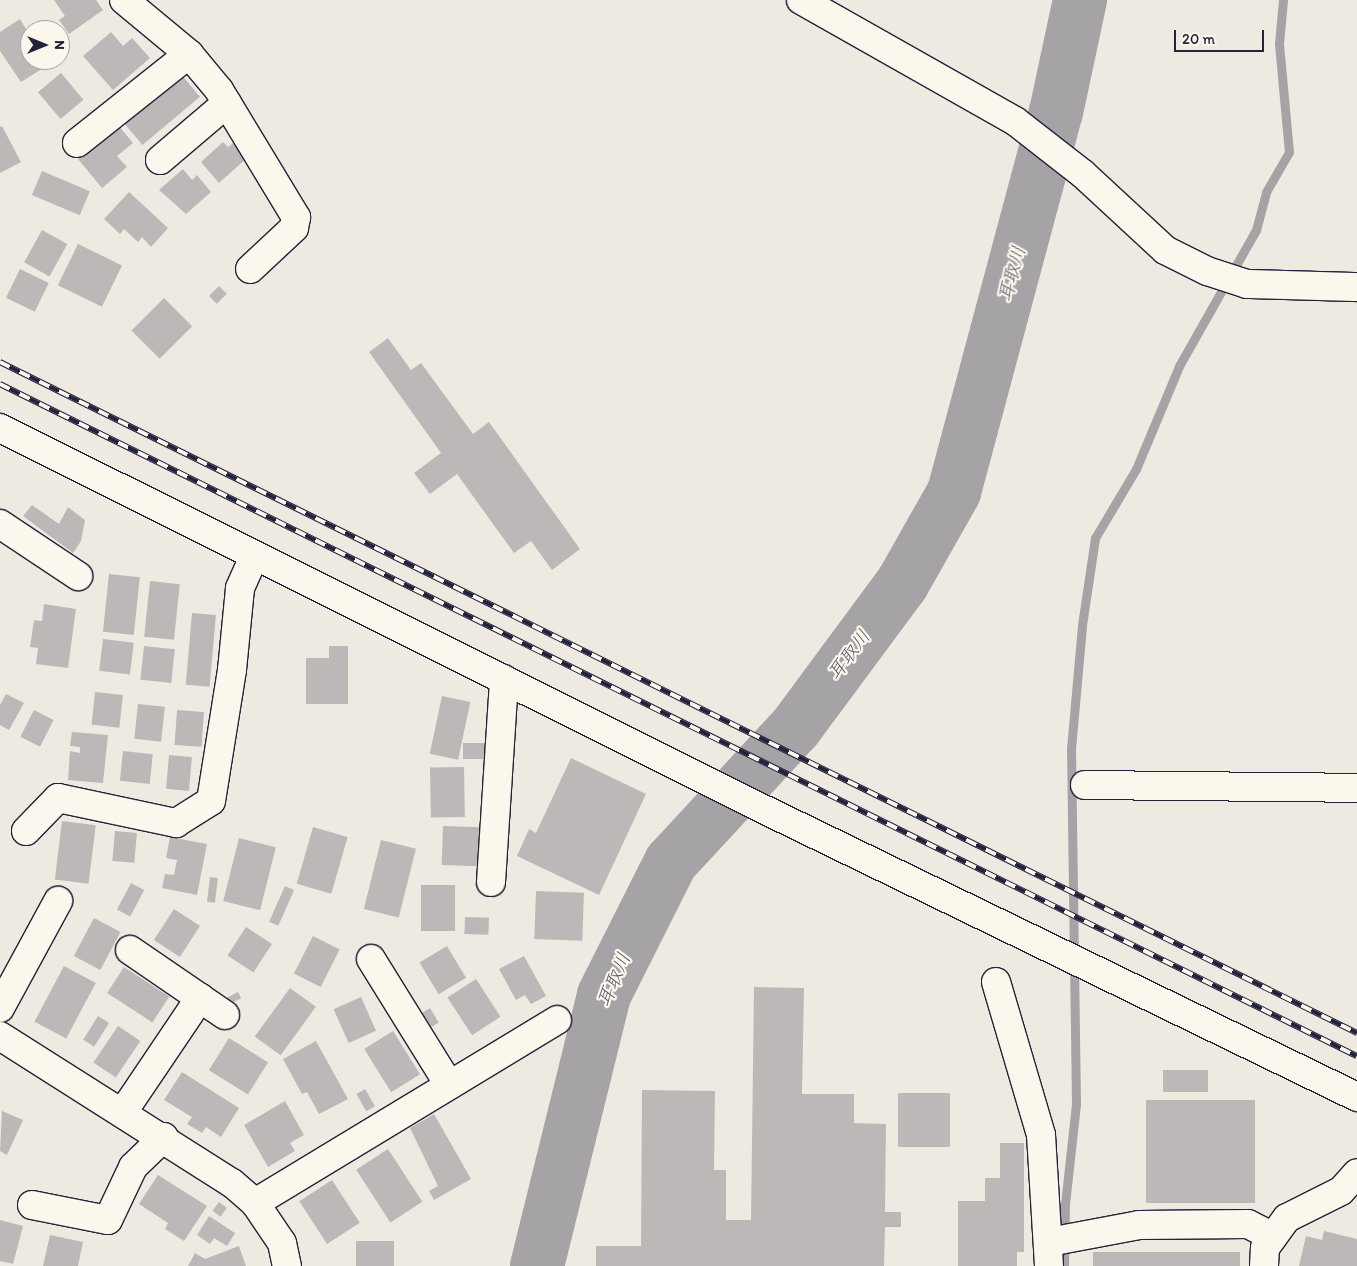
<!DOCTYPE html>
<meta charset="utf-8">
<style>
body{margin:0}
#map{position:relative;width:1357px;height:1266px;overflow:hidden;background:#eeeae2;font-family:Itim,"Klee One",sans-serif}
div>[style]{position:absolute}
.stream>*{height:9px;margin:-4.5px;padding:0 4.5px;transform-origin:4.5px;border-radius:4.5px;background:#a6a3a7}
.river>*{height:54px;margin:-27px;padding:0 27px;transform-origin:27px;border-radius:27px;background:#a6a3a7}
.building>*{inset:0;background:#bcb8b8;transform-origin:0 0}
.roads{filter:drop-shadow(1px 0 #22223b) drop-shadow(-1px 0 #22223b) drop-shadow(0 1px #22223b) drop-shadow(0 -1px #22223b)}
.street>*{height:28px;margin:-14px;padding:0 14px;transform-origin:14px;border-radius:14px;background:#fbf7ec}
.secondary>*{height:28px;margin:-14px;padding:0 14px;transform-origin:14px;border-radius:14px;background:#fbf7ec}
.rail>*{height:5.5px;margin-top:-2.75px;transform-origin:0;background:repeating-linear-gradient(90deg,#fbf7ec 0 11px,#22223b 0 22px);box-sizing:border-box;border-block:1px solid #22223b}
span{translate:-50% -50%;white-space:nowrap;text-align:center;line-height:1.15;-webkit-text-stroke:4.5px #fbf7ec;paint-order:stroke}
.water-label{font-size:19px;color:#575666;font-style:italic}
.north{position:absolute;left:20px;top:20px;width:50px;height:50px;box-sizing:border-box;background:#fbf7ec;border:1px solid #a4a2a5;border-radius:50%;rotate:90deg;font-size:14px;font-weight:700;line-height:20px;text-align:center;color:#22223b}
.north::after{content:'';display:block;margin:auto;width:18px;height:22px;background:#22223b;clip-path:polygon(50% 0,100% 100%,50% 72%,0 100%)}
.scale{position:absolute;left:1174px;top:30px;width:90px;height:22px;box-sizing:border-box;border:2px solid #22223b;border-top:0;padding-left:6px;font-size:15px;line-height:18px;white-space:nowrap;color:#22223b;-webkit-text-stroke:4px #fbf7ec;paint-order:stroke}
</style>
<div id="map">
<div class="stream">
<i style="left:1064px;top:1266px;width:62px;rotate:-89.1deg"></i>
<i style="left:1065px;top:1204px;width:101px;rotate:-83.7deg"></i>
<i style="left:1076px;top:1104px;width:355px;rotate:-90.8deg"></i>
<i style="left:1071px;top:749px;width:124px;rotate:-84.9deg"></i>
<i style="left:1082px;top:625px;width:88px;rotate:-81.5deg"></i>
<i style="left:1095px;top:538px;width:80px;rotate:-59.3deg"></i>
<i style="left:1136px;top:469px;width:112px;rotate:-67.3deg"></i>
<i style="left:1179px;top:366px;width:156px;rotate:-60.5deg"></i>
<i style="left:1256px;top:230px;width:39px;rotate:-75deg"></i>
<i style="left:1266px;top:192px;width:46px;rotate:-60.1deg"></i>
<i style="left:1289px;top:152px;width:108px;rotate:-95.3deg"></i>
<i style="left:1279px;top:44px;width:44px;rotate:-84.8deg"></i>
</div>
<div class="river">
<i style="left:537px;top:1266px;width:279px;rotate:-76.1deg"></i>
<i style="left:604px;top:995px;width:149px;rotate:-63.3deg"></i>
<i style="left:671px;top:862px;width:184px;rotate:-47.2deg"></i>
<i style="left:796px;top:727px;width:178px;rotate:-53.5deg"></i>
<i style="left:902px;top:584px;width:106px;rotate:-60.5deg"></i>
<i style="left:954px;top:492px;width:393px;rotate:-75deg"></i>
<i style="left:1056px;top:112px;width:115px;rotate:-77.9deg"></i>
</div>
<div class="building">
<i style="clip-path:polygon(54px 0,96px 0,103px 10px,69px 34px,59px 20px,65px 16px)"></i>
<i style="clip-path:polygon(20px 19px,30px 36px,30px 60px,45px 60px,48px 65px,21px 82px,0 51px,0 32px)"></i>
<i style="clip-path:polygon(111px 32px,123px 46px,132px 38px,150px 58px,113px 90px,83px 56px)"></i>
<i style="left:61px;top:73px;width:35px;height:30px;rotate:50deg"></i>
<i style="left:180px;top:73px;width:31px;height:75px;rotate:50deg"></i>
<i style="clip-path:polygon(118px 125px,133px 143px,117px 156px,127px 167px,102px 188px,78px 159px)"></i>
<i style="clip-path:polygon(2px 126px,21px 162px,0 173px,0 127px)"></i>
<i style="clip-path:polygon(223px 142px,228px 147px,233px 143px,247px 158px,219px 183px,201px 162px)"></i>
<i style="clip-path:polygon(183px 169px,192px 180px,197px 175px,211px 192px,186px 214px,159px 190px)"></i>
<i style="left:42px;top:171px;width:52px;height:26px;rotate:23deg"></i>
<i style="clip-path:polygon(129px 192px,168px 228px,151px 247px,142px 237px,138px 242px,124px 229px,120px 234px,104px 219px)"></i>
<i style="left:42px;top:230px;width:29px;height:37px;rotate:29deg"></i>
<i style="left:78px;top:244px;width:49px;height:46px;rotate:26deg"></i>
<i style="left:20px;top:269px;width:32px;height:32px;rotate:26deg"></i>
<i style="left:219px;top:286px;width:11px;height:14px;rotate:45deg"></i>
<i style="left:164px;top:298px;width:40px;height:46px;rotate:45deg"></i>
<i style="clip-path:polygon(388px 338px,411px 370px,421px 363px,473px 434px,489px 422px,580px 549px,552px 570px,531px 541px,514px 553px,457px 474px,430px 494px,414px 473px,441px 453px,369px 352px)"></i>
<i style="clip-path:polygon(32px 505px,59px 524px,68px 507px,85px 520px,81px 541px,73px 553px,23px 516px)"></i>
<i style="left:109px;top:574px;width:31px;height:58px;rotate:6deg"></i>
<i style="left:150px;top:581px;width:30px;height:56px;rotate:6deg"></i>
<i style="clip-path:polygon(44px 604px,76px 609px,68px 668px,36px 664px,38px 648px,30px 647px,34px 620px,42px 621px)"></i>
<i style="left:192px;top:613px;width:24px;height:72px;rotate:5deg"></i>
<i style="left:103px;top:639px;width:31px;height:32px;rotate:7deg"></i>
<i style="left:144px;top:646px;width:31px;height:34px;rotate:6deg"></i>
<i style="clip-path:polygon(329px 646px,348px 646px,348px 704px,306px 704px,306px 658px,329px 658px)"></i>
<i style="left:95px;top:692px;width:28px;height:33px;rotate:6deg"></i>
<i style="clip-path:polygon(6px 694px,24px 703px,9px 730px,0 725px,0 705px)"></i>
<i style="left:442px;top:696px;width:29px;height:59px;rotate:12deg"></i>
<i style="left:138px;top:704px;width:27px;height:35px;rotate:6deg"></i>
<i style="left:34px;top:710px;width:22px;height:30px;rotate:27deg"></i>
<i style="left:177px;top:710px;width:27px;height:35px;rotate:4deg"></i>
<i style="clip-path:polygon(72px 732px,108px 735px,103px 783px,68px 780px,70px 751px,80px 753px,80px 747px,70px 746px)"></i>
<i style="left:463px;top:743px;width:22px;height:16px"></i>
<i style="left:123px;top:751px;width:30px;height:30px;rotate:6deg"></i>
<i style="left:169px;top:755px;width:23px;height:34px;rotate:5deg"></i>
<i style="clip-path:polygon(571px 758px,646px 794px,599px 895px,517px 856px,529px 829px,536px 833px)"></i>
<i style="left:464px;top:767px;width:50px;height:34px;rotate:89deg"></i>
<i style="left:62px;top:821px;width:34px;height:59px;rotate:7deg"></i>
<i style="left:443px;top:826px;width:37px;height:39px;rotate:2deg"></i>
<i style="left:313px;top:827px;width:36px;height:59px;rotate:16deg"></i>
<i style="left:115px;top:831px;width:22px;height:30px;rotate:5deg"></i>
<i style="clip-path:polygon(170px 837px,207px 844px,197px 895px,162px 888px,165px 874px,174px 875px,177px 860px,166px 858px)"></i>
<i style="left:239px;top:838px;width:38px;height:65px;rotate:14deg"></i>
<i style="left:381px;top:840px;width:36px;height:71px;rotate:14deg"></i>
<i style="left:210px;top:877px;width:8px;height:25px;rotate:7deg"></i>
<i style="left:131px;top:883px;width:15px;height:30px;rotate:28deg"></i>
<i style="left:421px;top:885px;width:34px;height:46px"></i>
<i style="left:285px;top:886px;width:10px;height:39px;rotate:24deg"></i>
<i style="left:536px;top:891px;width:48px;height:48px;rotate:2deg"></i>
<i style="left:174px;top:909px;width:31px;height:37px;rotate:33deg"></i>
<i style="left:465px;top:917px;width:24px;height:17px;rotate:2deg"></i>
<i style="left:94px;top:918px;width:30px;height:43px;rotate:28deg"></i>
<i style="left:246px;top:927px;width:31px;height:34px;rotate:33deg"></i>
<i style="left:313px;top:936px;width:30px;height:42px;rotate:27deg"></i>
<i style="left:447px;top:946px;width:37px;height:32px;rotate:59deg"></i>
<i style="clip-path:polygon(524px 956px,546px 996px,531px 1004px,525px 995px,516px 1000px,499px 969px)"></i>
<i style="left:64px;top:966px;width:36px;height:63px;rotate:28deg"></i>
<i style="left:124px;top:967px;width:54px;height:31px;rotate:33deg"></i>
<i style="left:476px;top:979px;width:45px;height:34px;rotate:57deg"></i>
<i style="clip-path:polygon(754px 987px,804px 988px,802px 1094px,854px 1094px,854px 1123px,886px 1124px,885px 1212px,901px 1212px,901px 1227px,885px 1227px,884px 1266px,596px 1266px,596px 1246px,641px 1246px,642px 1090px,715px 1091px,714px 1170px,726px 1170px,726px 1220px,751px 1220px)"></i>
<i style="left:290px;top:988px;width:32px;height:60px;rotate:36deg"></i>
<i style="left:238px;top:992px;width:7px;height:13px;rotate:63deg"></i>
<i style="left:361px;top:997px;width:37px;height:30px;rotate:66deg"></i>
<i style="left:430px;top:1008px;width:17px;height:9px;rotate:59deg"></i>
<i style="left:98px;top:1016px;width:13px;height:28px;rotate:32deg"></i>
<i style="left:118px;top:1026px;width:27px;height:44px;rotate:34deg"></i>
<i style="left:393px;top:1031px;width:51px;height:34px;rotate:58deg"></i>
<i style="left:229px;top:1038px;width:46px;height:38px;rotate:32deg"></i>
<i style="clip-path:polygon(316px 1041px,348px 1099px,319px 1114px,307px 1092px,302px 1094px,283px 1059px)"></i>
<i style="left:1163px;top:1070px;width:45px;height:22px"></i>
<i style="clip-path:polygon(182px 1072px,239px 1108px,221px 1137px,206px 1127px,202px 1133px,187px 1124px,192px 1117px,164px 1100px)"></i>
<i style="left:365px;top:1089px;width:20px;height:10px;rotate:60deg"></i>
<i style="left:898px;top:1093px;width:52px;height:54px"></i>
<i style="left:1146px;top:1100px;width:109px;height:103px"></i>
<i style="clip-path:polygon(285px 1101px,304px 1135px,290px 1143px,295px 1151px,268px 1167px,244px 1125px)"></i>
<i style="clip-path:polygon(2px 1111px,23px 1120px,7px 1155px,0 1151px)"></i>
<i style="clip-path:polygon(434px 1114px,471px 1179px,434px 1200px,429px 1191px,438px 1186px,410px 1128px)"></i>
<i style="clip-path:polygon(1000px 1143px,1024px 1143px,1024px 1252px,1017px 1252px,1017px 1266px,958px 1266px,958px 1201px,985px 1201px,985px 1178px,1000px 1178px)"></i>
<i style="left:388px;top:1149px;width:63px;height:38px;rotate:57deg"></i>
<i style="clip-path:polygon(158px 1175px,207px 1206px,184px 1241px,165px 1229px,168px 1223px,139px 1204px)"></i>
<i style="left:332px;top:1180px;width:51px;height:39px;rotate:57deg"></i>
<i style="left:219px;top:1202px;width:10px;height:11px;rotate:37deg"></i>
<i style="clip-path:polygon(209px 1216px,235px 1233px,227px 1246px,214px 1238px,210px 1244px,197px 1235px)"></i>
<i style="clip-path:polygon(0 1220px,23px 1226px,13px 1264px,0 1261px)"></i>
<i style="clip-path:polygon(1324px 1231px,1357px 1239px,1357px 1266px,1299px 1266px,1306px 1236px,1322px 1240px)"></i>
<i style="clip-path:polygon(50px 1235px,83px 1242px,78px 1266px,43px 1266px)"></i>
<i style="left:356px;top:1241px;width:38px;height:25px"></i>
<i style="clip-path:polygon(239px 1246px,246px 1266px,188px 1266px,195px 1253px,205px 1259px)"></i>
<i style="left:1093px;top:1252px;width:147px;height:14px"></i>
</div>
<div class="roads">
<div class="street">
<i style="left:124px;top:0;width:85px;rotate:39.7deg"></i>
<i style="left:189px;top:54px;width:47px;rotate:50.2deg"></i>
<i style="left:219px;top:90px;width:149px;rotate:58.8deg"></i>
<i style="left:296px;top:217px;width:11px;rotate:100deg"></i>
<i style="left:294px;top:228px;width:60px;rotate:137deg"></i>
<i style="left:801px;top:0;width:246px;rotate:29.5deg"></i>
<i style="left:1015px;top:121px;width:86px;rotate:37.9deg"></i>
<i style="left:1083px;top:174px;width:112px;rotate:42.8deg"></i>
<i style="left:1165px;top:250px;width:47px;rotate:26.6deg"></i>
<i style="left:1207px;top:271px;width:42px;rotate:18deg"></i>
<i style="left:1247px;top:284px;width:110px;rotate:1.6deg"></i>
<i style="left:77px;top:143px;width:143px;rotate:-38.5deg"></i>
<i style="left:160px;top:160px;width:88px;rotate:-40.4deg"></i>
<i style="left:0;top:524px;width:94px;rotate:33.7deg"></i>
<i style="left:1085px;top:785px;width:272px;rotate:0.6deg"></i>
<i style="left:26px;top:831px;width:46px;rotate:-45.9deg"></i>
<i style="left:58px;top:798px;width:121px;rotate:12deg"></i>
<i style="left:176px;top:823px;width:41px;rotate:-32.2deg"></i>
<i style="left:211px;top:801px;width:133px;rotate:-80.9deg"></i>
<i style="left:232px;top:670px;width:82px;rotate:-84.4deg"></i>
<i style="left:240px;top:588px;width:36px;rotate:-66deg"></i>
<i style="left:491px;top:882px;width:203px;rotate:-86.3deg"></i>
<i style="left:130px;top:950px;width:115px;rotate:34.4deg"></i>
<i style="left:371px;top:959px;width:148px;rotate:58.2deg"></i>
<i style="left:996px;top:982px;width:159px;rotate:73.6deg"></i>
<i style="left:1041px;top:1135px;width:131px;rotate:86.5deg"></i>
<i style="left:0;top:1008px;width:122px;rotate:-61.5deg"></i>
<i style="left:0;top:1036px;width:275px;rotate:32.4deg"></i>
<i style="left:232px;top:1183px;width:30px;rotate:41deg"></i>
<i style="left:255px;top:1203px;width:48px;rotate:56deg"></i>
<i style="left:282px;top:1243px;width:24px;rotate:78deg"></i>
<i style="left:123px;top:1112px;width:138px;rotate:-56deg"></i>
<i style="left:255px;top:1203px;width:353px;rotate:-31.2deg"></i>
<i style="left:32px;top:1205px;width:77px;rotate:11.2deg"></i>
<i style="left:108px;top:1220px;width:59px;rotate:-64.7deg"></i>
<i style="left:133px;top:1167px;width:43px;rotate:-44.1deg"></i>
<i style="left:1049px;top:1242px;width:92px;rotate:-10.7deg"></i>
<i style="left:1139px;top:1225px;width:109px;rotate:-0.5deg"></i>
<i style="left:1248px;top:1224px;width:28px;rotate:27deg"></i>
<i style="left:1264px;top:1266px;width:18px;rotate:-87deg"></i>
<i style="left:1265px;top:1248px;width:37px;rotate:-54deg"></i>
<i style="left:1287px;top:1218px;width:60px;rotate:-26.6deg"></i>
<i style="left:1341px;top:1191px;width:24px;rotate:-48deg"></i>
</div>
<div class="secondary">
<i style="left:0;top:428px;width:846px;rotate:26.53deg"></i>
<i style="left:757px;top:806px;width:667px;rotate:25.87deg"></i>
</div>
</div>
<div class="rail">
<i style="left:0;top:362px;width:1514px;rotate:26.31deg"></i>
<i style="left:0;top:384px;width:1514px;rotate:26.35deg"></i>
</div>
<div class="water-label">
<span style="left:1012px;top:274px;rotate:-75deg">耳取川</span>
<span style="left:849px;top:655px;rotate:-53deg">耳取川</span>
<span style="left:614px;top:980px;rotate:-67deg">耳取川</span>
</div>
<div class="north">N</div>
<div class="scale">20 m</div>
</div>
